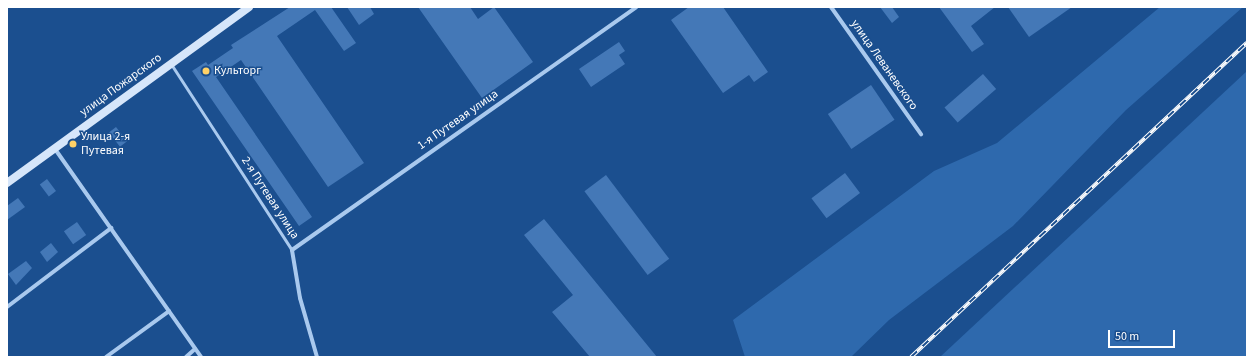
<!DOCTYPE html>
<meta charset="utf-8">
<style>
body{margin:0}
#map{position:relative;width:1254px;height:364px;overflow:hidden;background:#1b4f8f;font-family:"Source Sans 3",sans-serif}
div>[style]{position:absolute}
.green>*{inset:0;background:#2e69ad}
.building>*{inset:0;background:#4478b7;transform-origin:0 0}
.lane>*{height:3px;margin:-1.5px;padding:0 1.5px;transform-origin:1.5px;border-radius:1.5px;background:#a9c9ee}
.street>*{height:4px;margin:-2px;padding:0 2px;transform-origin:2px;border-radius:2px;background:#a9c9ee}
.secondary>*{height:8px;margin:-4px;padding:0 4px;transform-origin:4px;border-radius:4px;background:#d6e6fa}
.rail>*{height:4px;margin-top:-2px;transform-origin:0;background:repeating-linear-gradient(90deg,#1b4f8f 0 8px,#fff 0 16px);box-sizing:border-box;border-block:1px solid #fff}
.dots>*{width:11px;height:11px;translate:-50% -50%;box-sizing:border-box;border:2px solid #1b4f8f;border-radius:50%}
span{translate:-50% -50%;white-space:nowrap;text-align:center;line-height:1.15;-webkit-text-stroke:3px #1b4f8f;paint-order:stroke}
.street-label{font-size:12px;color:#fff}
.poi-label{font-size:12px;color:#fff}
.left{translate:0 -50%;text-align:left}
.frame{position:absolute;inset:0;border:8px solid #fff;pointer-events:none}
.scale{position:absolute;left:1108px;top:330px;width:67px;height:18px;box-sizing:border-box;border:2px solid #fff;border-top:0;padding-left:5px;font-size:12px;line-height:14px;white-space:nowrap;color:#fff;-webkit-text-stroke:3px #1b4f8f;paint-order:stroke}
</style>
<div id="map">
<div class="green">
<i style="clip-path:polygon(1160px 7px,1243px 7px,1126px 110px,1013px 226px,889px 320px,851px 357px,745px 357px,733px 320px,934px 171px,997px 143px)"></i>
<i style="clip-path:polygon(1247px 71px,1247px 357px,940px 357px)"></i>
</div>
<div class="building">
<i style="clip-path:polygon(290px 7px,331px 7px,356px 43px,344px 51px,315px 10px,277px 36px,364px 163px,328px 187px,241px 60px,216px 77px,312px 217px,299px 226px,192px 71px,206px 62px,208px 65px,233px 48px,231px 45px)"></i>
<i style="clip-path:polygon(347px 7px,370px 7px,374px 14px,359px 25px)"></i>
<i style="clip-path:polygon(418px 7px,470px 7px,478px 19px,494px 7px,533px 62px,482px 98px)"></i>
<i style="clip-path:polygon(689px 7px,723px 7px,768px 72px,754px 82px,749px 75px,723px 93px,671px 20px)"></i>
<i style="clip-path:polygon(880px 7px,892px 7px,899px 17px,892px 23px)"></i>
<i style="clip-path:polygon(939px 7px,995px 7px,971px 26px,984px 44px,972px 52px)"></i>
<i style="clip-path:polygon(1008px 7px,1072px 7px,1029px 37px)"></i>
<i style="clip-path:polygon(619px 42px,625px 51px,619px 55px,625px 64px,591px 87px,579px 69px)"></i>
<i style="left:983px;top:74px;width:20px;height:51px;rotate:49deg"></i>
<i style="left:871px;top:85px;width:42px;height:52px;rotate:56deg"></i>
<i style="left:116px;top:127px;width:18px;height:9px;rotate:52deg"></i>
<i style="left:845px;top:173px;width:25px;height:42px;rotate:53deg"></i>
<i style="left:606px;top:175px;width:105px;height:27px;rotate:53deg"></i>
<i style="left:47px;top:179px;width:15px;height:9px;rotate:53deg"></i>
<i style="clip-path:polygon(18px 198px,25px 207px,7px 220px,7px 206px)"></i>
<i style="clip-path:polygon(544px 219px,657px 357px,590px 357px,552px 312px,573px 295px,524px 235px)"></i>
<i style="left:77px;top:222px;width:16px;height:16px;rotate:55deg"></i>
<i style="clip-path:polygon(51px 243px,58px 252px,47px 262px,40px 252px)"></i>
<i style="clip-path:polygon(26px 261px,32px 268px,16px 285px,8px 274px)"></i>
</div>
<div class="lane">
<i style="left:171px;top:64px;width:222px;rotate:57deg"></i>
</div>
<div class="street">
<i style="left:831px;top:7px;width:156px;rotate:54.7deg"></i>
<i style="left:55px;top:149px;width:254px;rotate:54.9deg"></i>
<i style="left:7px;top:307px;width:131px;rotate:-37.2deg"></i>
<i style="left:106px;top:357px;width:78px;rotate:-36.1deg"></i>
<i style="left:186px;top:357px;width:12px;rotate:-42deg"></i>
<i style="left:317px;top:357px;width:61px;rotate:-106.1deg"></i>
<i style="left:300px;top:298px;width:49px;rotate:-99.5deg"></i>
<i style="left:292px;top:250px;width:421px;rotate:-35.2deg"></i>
</div>
<div class="secondary">
<i style="left:7px;top:183px;width:299px;rotate:-36deg"></i>
</div>
<div class="rail">
<i style="left:911px;top:357px;width:460px;rotate:-43.1deg"></i>
</div>
<div class="dots">
<i style="left:206px;top:71px;background:#ffd166"></i>
<i style="left:73px;top:144px;background:#ffd166"></i>
</div>
<div class="street-label">
<span style="left:884px;top:65px;rotate:55deg">улица Леваневского</span>
<span style="left:121px;top:85px;rotate:-36deg">улица Пожарского</span>
<span style="left:458px;top:120px;rotate:-35deg">1-я Путевая улица</span>
<span style="left:270px;top:198px;rotate:57deg">2-я Путевая улица</span>
</div>
<div class="poi-label">
<span class="left" style="left:214px;top:71px">Культорг</span>
<span class="left" style="left:81px;top:144px">Улица 2-я<br>Путевая</span>
</div>
<div class="frame"></div>
<div class="scale">50 m</div>
</div>
